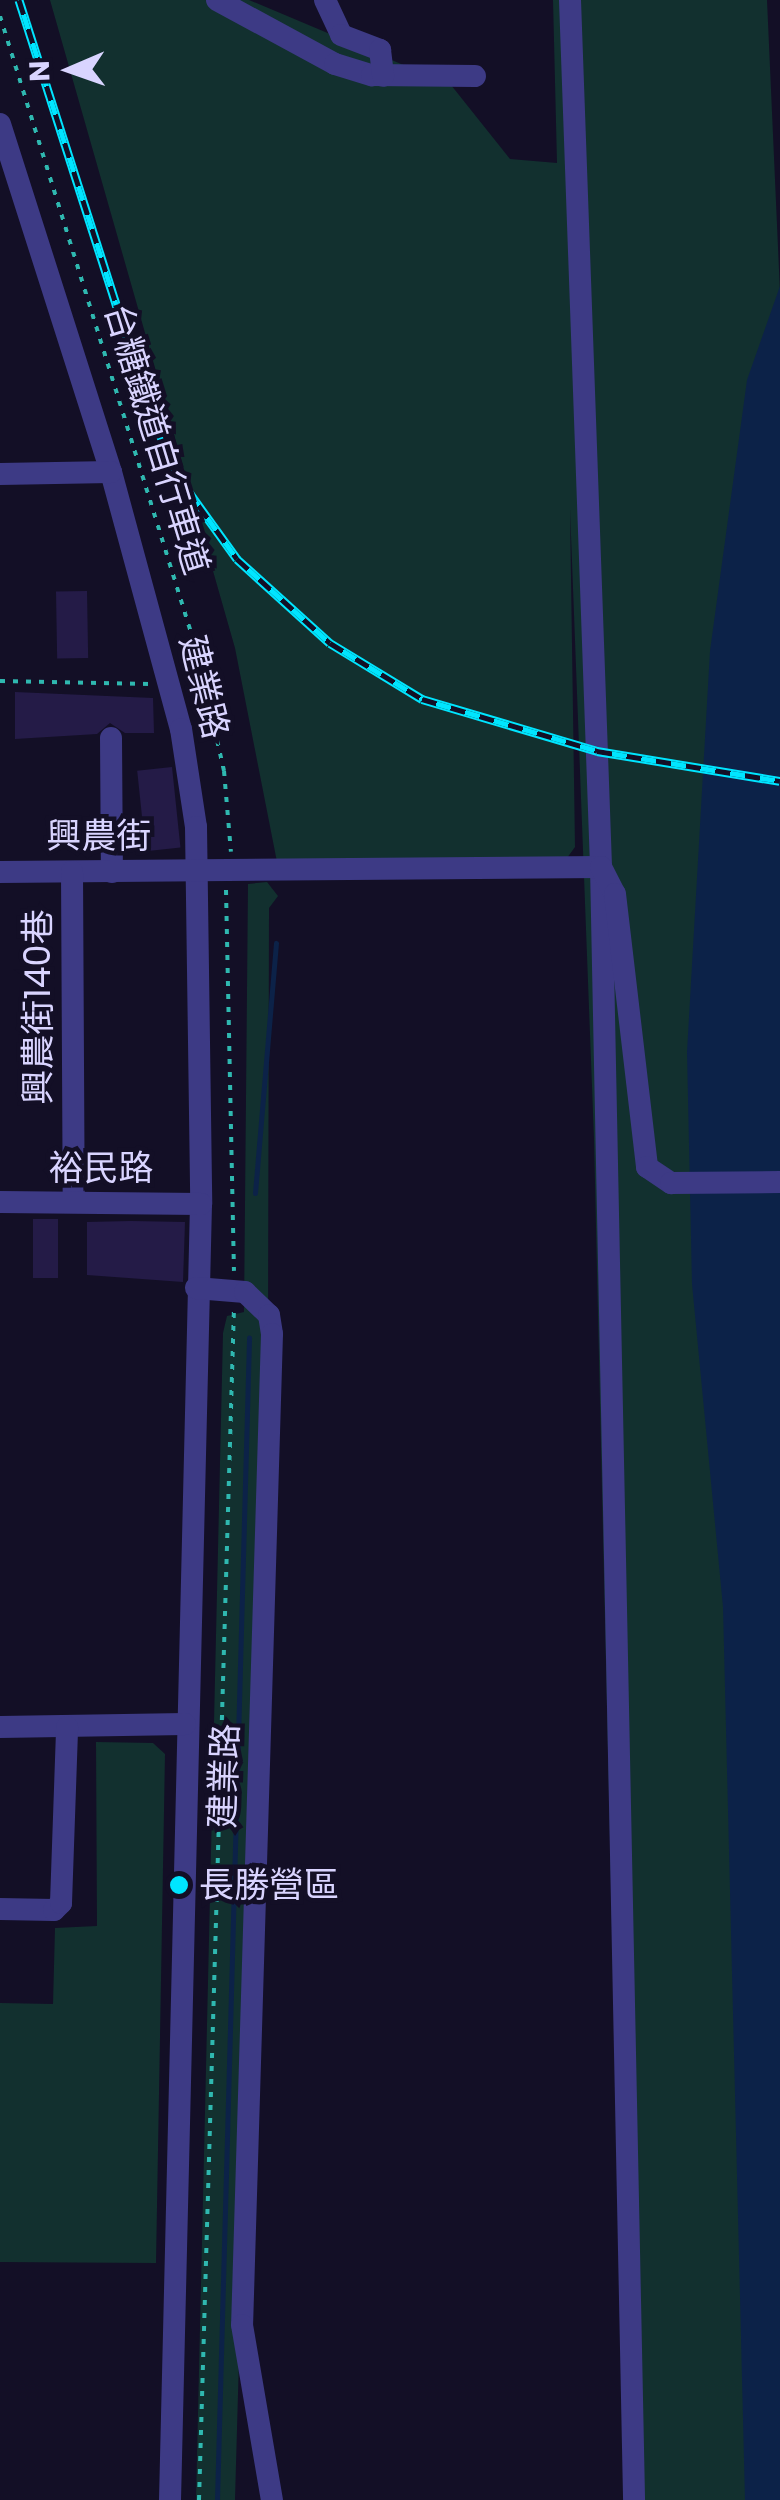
<!DOCTYPE html>
<meta charset="utf-8">
<style>
body{margin:0}
#map{position:relative;width:780px;height:2500px;overflow:hidden;background:#130f26;font-family:Poppins,"Noto Sans TC",sans-serif}
div>[style]{position:absolute}
.green>*{inset:0;background:#12302f}
.water>*{inset:0;background:#0c2248}
.stream>*{height:5px;margin:-2.5px;padding:0 2.5px;transform-origin:2.5px;border-radius:2.5px;background:#0c2248}
.building>*{inset:0;background:#241b47;transform-origin:0 0}
.path>*{height:4px;margin-top:-2px;transform-origin:0;background:repeating-linear-gradient(90deg,#2fb8b0 0 5px,transparent 0 13px)}
.minor>*{height:22px;margin:-11px;padding:0 11px;transform-origin:11px;border-radius:11px;background:#3d3a85}
.rail>*{height:9px;margin-top:-4.5px;transform-origin:0;background:repeating-linear-gradient(90deg,#130f26 0 15px,#00e5ff 0 30px);box-sizing:border-box;border-block:2px solid #00e5ff}
.dots>*{width:28px;height:28px;translate:-50% -50%;box-sizing:border-box;border:5px solid #130f26;border-radius:50%}
span{translate:-50% -50%;white-space:nowrap;text-align:center;line-height:1.15;-webkit-text-stroke:9px #130f26;paint-order:stroke}
.street-label{font-size:35px;color:#d9d4ff}
.poi-label{font-size:35px;color:#d9d4ff}
.left{translate:0 -50%;text-align:left}
.north{position:absolute;left:20px;top:20px;width:100px;height:100px;-webkit-text-stroke:8px #130f26;paint-order:stroke;rotate:268deg;font-size:28px;font-weight:700;line-height:40px;text-align:center;color:#d9d4ff}
.north::after{content:'';display:block;margin:auto;width:35px;height:45px;background:#d9d4ff;clip-path:polygon(50% 0,100% 100%,50% 72%,0 100%)}
</style>
<div id="map">
<div class="green">
<i style="clip-path:polygon(50px 0,249px 0,451px 85px,510px 159px,557px 163px,553px 0,767px 0,780px 292px,748px 2079px,751px 2500px,625px 2500px,594px 1139px,570px 509px,575px 847px,567px 858px,278px 867px,235px 648px)"></i>
<i style="clip-path:polygon(267px 882px,278px 896px,269px 908px,268px 1336px,235px 2500px,196px 2500px,223px 1333px,227px 1316px,244px 1312px,248px 884px)"></i>
<i style="clip-path:polygon(96px 1742px,153px 1743px,165px 1754px,156px 2263px,0 2262px,0 2003px,53px 2004px,55px 1928px,97px 1926px)"></i>
</div>
<div class="water">
<i style="clip-path:polygon(780px 286px,780px 2500px,745px 2500px,723px 1607px,692px 1284px,687px 1052px,710px 651px,747px 380px)"></i>
</div>
<div class="stream">
<i style="left:255px;top:1193px;width:251px;rotate:-85.2deg"></i>
<i style="left:217px;top:2500px;width:1163px;rotate:-88.42deg"></i>
</div>
<div class="building">
<i style="left:87px;top:591px;width:67px;height:31px;rotate:89deg"></i>
<i style="clip-path:polygon(15px 692px,153px 698px,154px 733px,125px 733px,110px 723px,97px 734px,15px 739px)"></i>
<i style="left:172px;top:767px;width:81px;height:35px;rotate:84deg"></i>
<i style="left:33px;top:1219px;width:25px;height:59px"></i>
<i style="clip-path:polygon(131px 1221px,185px 1222px,183px 1282px,87px 1275px,87px 1222px)"></i>
</div>
<div class="path">
<i style="left:0;top:16px;width:666px;rotate:72.79deg"></i>
<i style="left:197px;top:652px;width:122px;rotate:77.2deg"></i>
<i style="left:224px;top:771px;width:81px;rotate:85.1deg"></i>
<i style="left:0;top:681px;width:150px;rotate:1.1deg"></i>
<i style="left:226px;top:890px;width:381px;rotate:88.8deg"></i>
<i style="left:199px;top:2500px;width:1191px;rotate:-88.32deg"></i>
</div>
<div class="minor">
<i style="left:217px;top:0;width:134px;rotate:28.5deg"></i>
<i style="left:335px;top:64px;width:39px;rotate:17deg"></i>
<i style="left:372px;top:75px;width:103px;rotate:0.6deg"></i>
<i style="left:325px;top:0;width:38px;rotate:65deg"></i>
<i style="left:341px;top:35px;width:42px;rotate:21deg"></i>
<i style="left:380px;top:50px;width:26px;rotate:83deg"></i>
<i style="left:570px;top:0;width:868px;rotate:87.95deg"></i>
<i style="left:601px;top:867px;width:1633px;rotate:88.84deg"></i>
<i style="left:0;top:124px;width:365px;rotate:72.3deg"></i>
<i style="left:111px;top:472px;width:266px;rotate:74.8deg"></i>
<i style="left:181px;top:729px;width:99px;rotate:81.3deg"></i>
<i style="left:196px;top:827px;width:377px;rotate:89.2deg"></i>
<i style="left:201px;top:1204px;width:1296px;rotate:91.37deg"></i>
<i style="left:0;top:474px;width:111px;rotate:-1deg"></i>
<i style="left:111px;top:738px;width:134px;rotate:89.6deg"></i>
<i style="left:0;top:872px;width:601px;rotate:-0.48deg"></i>
<i style="left:601px;top:867px;width:30px;rotate:63deg"></i>
<i style="left:615px;top:894px;width:275px;rotate:83.3deg"></i>
<i style="left:647px;top:1167px;width:29px;rotate:34deg"></i>
<i style="left:671px;top:1183px;width:109px;rotate:-0.5deg"></i>
<i style="left:72px;top:872px;width:330px;rotate:89.7deg"></i>
<i style="left:0;top:1202px;width:201px;rotate:0.6deg"></i>
<i style="left:196px;top:1288px;width:49px;rotate:4.7deg"></i>
<i style="left:245px;top:1292px;width:33px;rotate:44deg"></i>
<i style="left:269px;top:1315px;width:19px;rotate:81deg"></i>
<i style="left:272px;top:1334px;width:991px;rotate:91.73deg"></i>
<i style="left:242px;top:2325px;width:178px;rotate:80.3deg"></i>
<i style="left:0;top:1727px;width:185px;rotate:-0.9deg"></i>
<i style="left:0;top:1909px;width:54px;rotate:1.1deg"></i>
<i style="left:54px;top:1910px;width:10px;rotate:-45deg"></i>
<i style="left:61px;top:1903px;width:176px;rotate:-88deg"></i>
</div>
<div class="rail">
<i style="left:19px;top:0;width:438px;rotate:72.3deg"></i>
<i style="left:152px;top:417px;width:70px;rotate:65.6deg"></i>
<i style="left:181px;top:481px;width:96px;rotate:54.3deg"></i>
<i style="left:237px;top:559px;width:125px;rotate:42.1deg"></i>
<i style="left:330px;top:643px;width:108px;rotate:31.3deg"></i>
<i style="left:422px;top:699px;width:183px;rotate:16.5deg"></i>
<i style="left:597px;top:751px;width:185px;rotate:9.3deg"></i>
</div>
<div class="dots">
<i style="left:179px;top:1885px;background:#00e5ff"></i>
</div>
<div class="street-label">
<span style="left:157px;top:439px;rotate:73deg">台糖鐵道自行車道</span>
<span style="left:204px;top:687px;rotate:76deg">建業路</span>
<span style="left:99px;top:836px">興農街</span>
<span style="left:38px;top:1007px;rotate:-90deg">興農街140巷</span>
<span style="left:101px;top:1168px">裕民路</span>
<span style="left:224px;top:1776px;rotate:-88deg">建業路</span>
</div>
<div class="poi-label">
<span class="left" style="left:199px;top:1885px">長勝營區</span>
</div>
<div class="north">N</div>
</div>
